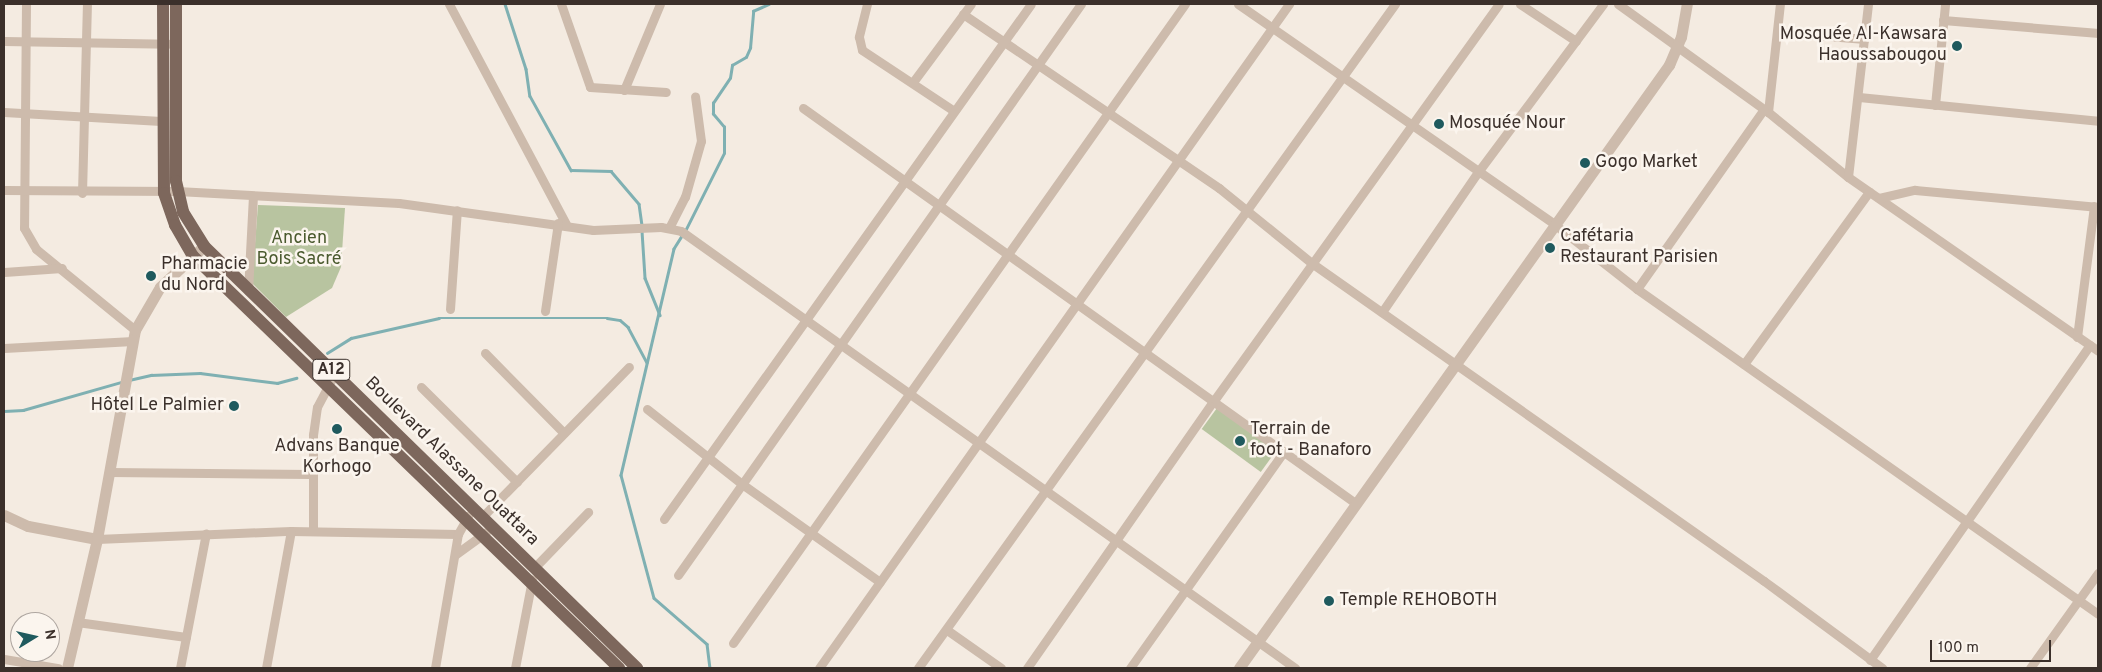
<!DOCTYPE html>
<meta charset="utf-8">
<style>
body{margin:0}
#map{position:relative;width:2102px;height:672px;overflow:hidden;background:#f4ebe1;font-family:Overpass,sans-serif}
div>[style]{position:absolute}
.green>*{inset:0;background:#b8c4a0;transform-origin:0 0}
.stream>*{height:2.5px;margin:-1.25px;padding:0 1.25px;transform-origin:1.25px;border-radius:1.25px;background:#7fb0b2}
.minor>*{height:9px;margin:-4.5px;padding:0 4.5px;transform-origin:4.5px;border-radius:4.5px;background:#cdbbac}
.tertiary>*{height:11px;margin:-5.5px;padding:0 5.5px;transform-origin:5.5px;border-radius:5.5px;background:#cdbbac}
.primary>*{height:12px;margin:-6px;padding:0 6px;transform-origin:6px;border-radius:6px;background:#7d675c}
.dots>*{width:14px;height:14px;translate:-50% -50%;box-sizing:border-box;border:2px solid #fbf5ee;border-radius:50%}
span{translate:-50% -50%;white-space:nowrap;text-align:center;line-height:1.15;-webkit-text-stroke:5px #fbf5ee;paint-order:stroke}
.shield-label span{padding:1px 4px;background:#fbf5ee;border:1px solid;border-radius:4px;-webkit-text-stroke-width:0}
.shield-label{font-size:16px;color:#3b302b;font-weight:700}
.poi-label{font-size:18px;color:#3b302b}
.right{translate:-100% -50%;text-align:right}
.left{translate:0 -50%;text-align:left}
.park-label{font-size:18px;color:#4a5a2e}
.street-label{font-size:18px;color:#3b302b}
.frame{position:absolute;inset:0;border:5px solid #3b302b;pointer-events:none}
.north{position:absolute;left:10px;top:612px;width:50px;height:50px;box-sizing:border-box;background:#fbf5ee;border:1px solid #aea6a0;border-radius:50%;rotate:81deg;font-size:14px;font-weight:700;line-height:20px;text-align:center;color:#3b302b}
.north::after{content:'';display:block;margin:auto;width:18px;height:22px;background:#1f5a5e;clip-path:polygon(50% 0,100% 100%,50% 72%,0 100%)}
.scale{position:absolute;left:1930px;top:640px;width:121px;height:22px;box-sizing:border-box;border:2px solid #3b302b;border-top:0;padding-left:6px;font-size:15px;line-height:18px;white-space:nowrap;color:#3b302b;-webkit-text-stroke:4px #fbf5ee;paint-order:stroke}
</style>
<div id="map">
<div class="green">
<i style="clip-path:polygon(258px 205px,345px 208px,341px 267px,332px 288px,286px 317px,252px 283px)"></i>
<i style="left:1217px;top:408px;width:73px;height:26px;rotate:36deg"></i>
</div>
<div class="stream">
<i style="left:505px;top:4px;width:68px;rotate:72.1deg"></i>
<i style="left:526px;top:69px;width:27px;rotate:82deg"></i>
<i style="left:530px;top:96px;width:85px;rotate:61deg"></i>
<i style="left:571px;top:170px;width:40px;rotate:1.4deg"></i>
<i style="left:611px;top:171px;width:43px;rotate:49.7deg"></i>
<i style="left:639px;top:204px;width:21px;rotate:82deg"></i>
<i style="left:642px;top:231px;width:47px;rotate:86.3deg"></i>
<i style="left:645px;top:278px;width:40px;rotate:68deg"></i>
<i style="left:685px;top:231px;width:87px;rotate:-63.4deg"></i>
<i style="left:724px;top:153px;width:26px;rotate:-90deg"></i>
<i style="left:724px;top:127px;width:17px;rotate:-130deg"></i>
<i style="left:713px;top:114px;width:11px;rotate:-90deg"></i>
<i style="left:713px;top:103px;width:30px;rotate:-56deg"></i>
<i style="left:730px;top:78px;width:13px;rotate:-81deg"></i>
<i style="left:732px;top:65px;width:16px;rotate:-30deg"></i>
<i style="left:746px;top:57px;width:10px;rotate:-66deg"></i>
<i style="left:750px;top:48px;width:37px;rotate:-85deg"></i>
<i style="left:753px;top:11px;width:17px;rotate:-24deg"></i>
<i style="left:682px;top:236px;width:15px;rotate:122deg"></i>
<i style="left:674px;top:249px;width:232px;rotate:103.2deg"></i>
<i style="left:621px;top:475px;width:127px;rotate:75deg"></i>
<i style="left:654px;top:598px;width:70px;rotate:41deg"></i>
<i style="left:707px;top:644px;width:24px;rotate:83deg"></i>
<i style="left:327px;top:353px;width:28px;rotate:-32deg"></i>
<i style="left:351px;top:338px;width:90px;rotate:-12.8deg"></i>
<i style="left:439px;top:318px;width:168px"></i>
<i style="left:607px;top:318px;width:13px;rotate:9deg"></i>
<i style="left:620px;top:320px;width:11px;rotate:41deg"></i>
<i style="left:628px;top:327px;width:40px;rotate:62deg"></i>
<i style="left:129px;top:380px;width:23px;rotate:-13deg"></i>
<i style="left:151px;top:375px;width:49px;rotate:-2.3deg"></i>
<i style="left:200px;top:373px;width:78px;rotate:7.4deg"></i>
<i style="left:277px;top:383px;width:20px;rotate:-15deg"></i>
<i style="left:4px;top:411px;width:19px;rotate:-3deg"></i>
<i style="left:23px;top:410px;width:102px;rotate:-15.9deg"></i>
</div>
<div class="minor">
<i style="left:26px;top:4px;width:224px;rotate:90.5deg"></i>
<i style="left:24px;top:228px;width:24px;rotate:60deg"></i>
<i style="left:36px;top:249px;width:128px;rotate:39.3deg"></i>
<i style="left:449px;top:4px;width:249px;rotate:62deg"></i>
<i style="left:561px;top:4px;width:88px;rotate:70.7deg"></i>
<i style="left:590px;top:87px;width:76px;rotate:3.8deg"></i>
<i style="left:867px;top:4px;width:34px;rotate:104deg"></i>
<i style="left:859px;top:37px;width:13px;rotate:77deg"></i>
<i style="left:862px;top:50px;width:110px;rotate:33.5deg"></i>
<i style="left:1238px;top:4px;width:385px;rotate:34.8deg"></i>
<i style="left:1554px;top:224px;width:105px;rotate:38.1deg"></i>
<i style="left:1637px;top:289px;width:564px;rotate:35.18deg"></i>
<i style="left:1520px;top:4px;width:67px;rotate:33.5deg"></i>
<i style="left:1618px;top:4px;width:185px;rotate:35.8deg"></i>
<i style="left:1768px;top:112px;width:103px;rotate:39.1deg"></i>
<i style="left:1848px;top:177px;width:305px;rotate:34.8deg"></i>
<i style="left:963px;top:14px;width:310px;rotate:34.2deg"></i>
<i style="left:1219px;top:188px;width:121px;rotate:39deg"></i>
<i style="left:1313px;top:264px;width:551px;rotate:35.1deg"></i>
<i style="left:1764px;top:581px;width:147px;rotate:36.4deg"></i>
<i style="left:1943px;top:20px;width:156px;rotate:4.8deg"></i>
<i style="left:1777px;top:32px;width:88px;rotate:4.5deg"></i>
<i style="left:4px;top:41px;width:164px;rotate:1deg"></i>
<i style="left:913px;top:82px;width:97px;rotate:-53.4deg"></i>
<i style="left:624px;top:90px;width:93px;rotate:-67.3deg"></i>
<i style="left:1859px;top:97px;width:240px;rotate:5.7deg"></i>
<i style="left:1935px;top:105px;width:101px;rotate:-84.3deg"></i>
<i style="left:803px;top:108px;width:677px;rotate:35.57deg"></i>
<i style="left:4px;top:112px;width:157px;rotate:3.3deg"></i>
<i style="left:1768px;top:112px;width:109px;rotate:-83.7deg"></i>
<i style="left:1848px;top:177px;width:174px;rotate:-83.4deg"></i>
<i style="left:4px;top:190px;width:173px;rotate:0.3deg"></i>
<i style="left:177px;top:191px;width:222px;rotate:3.1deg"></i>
<i style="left:399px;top:203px;width:196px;rotate:7.9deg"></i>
<i style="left:593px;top:230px;width:68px;rotate:-2.5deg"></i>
<i style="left:661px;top:227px;width:20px;rotate:11deg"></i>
<i style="left:681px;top:231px;width:754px;rotate:35.44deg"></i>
<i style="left:82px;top:193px;width:189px;rotate:-88.5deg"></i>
<i style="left:1879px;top:198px;width:37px;rotate:-13deg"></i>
<i style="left:1915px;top:190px;width:184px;rotate:5.3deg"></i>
<i style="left:669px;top:228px;width:35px;rotate:-63deg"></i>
<i style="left:685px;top:197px;width:58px;rotate:-74.1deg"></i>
<i style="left:701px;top:141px;width:45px;rotate:-97.6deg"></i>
<i style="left:4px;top:272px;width:58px;rotate:-3.9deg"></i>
<i style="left:1637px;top:289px;width:220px;rotate:-54.8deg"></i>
<i style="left:248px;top:291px;width:95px;rotate:-87deg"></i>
<i style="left:450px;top:309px;width:99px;rotate:-86deg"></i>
<i style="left:545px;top:311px;width:89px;rotate:-81.6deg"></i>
<i style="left:1382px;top:312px;width:170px;rotate:-55.6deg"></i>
<i style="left:1478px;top:172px;width:209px;rotate:-53.3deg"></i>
<i style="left:2077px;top:337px;width:132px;rotate:-82.6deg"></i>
<i style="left:4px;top:348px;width:129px;rotate:-3.1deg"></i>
<i style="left:485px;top:353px;width:112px;rotate:45.4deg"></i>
<i style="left:1744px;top:364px;width:213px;rotate:-54deg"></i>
<i style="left:421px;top:387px;width:135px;rotate:44.7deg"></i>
<i style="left:647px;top:409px;width:121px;rotate:38.3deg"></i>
<i style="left:742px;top:484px;width:169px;rotate:35.4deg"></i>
<i style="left:110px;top:472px;width:201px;rotate:0.6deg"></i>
<i style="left:482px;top:517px;width:210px;rotate:-45.6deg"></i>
<i style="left:664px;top:519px;width:632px;rotate:-54.53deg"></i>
<i style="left:313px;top:531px;width:96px;rotate:-90deg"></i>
<i style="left:313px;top:435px;width:28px;rotate:-82deg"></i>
<i style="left:317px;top:407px;width:38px;rotate:-62deg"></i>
<i style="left:97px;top:539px;width:194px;rotate:-2.4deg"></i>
<i style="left:291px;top:531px;width:167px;rotate:1deg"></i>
<i style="left:456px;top:554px;width:37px;rotate:-36deg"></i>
<i style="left:534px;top:568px;width:78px;rotate:-46deg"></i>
<i style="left:678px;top:575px;width:699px;rotate:-54.79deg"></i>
<i style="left:77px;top:622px;width:110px;rotate:7.8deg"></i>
<i style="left:947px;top:630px;width:66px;rotate:35.1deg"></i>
<i style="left:733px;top:643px;width:783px;rotate:-54.73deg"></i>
<i style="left:4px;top:659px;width:55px;rotate:9.5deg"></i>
<i style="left:1870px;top:660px;width:384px;rotate:-55.1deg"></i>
<i style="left:180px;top:668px;width:137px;rotate:-79.1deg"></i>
<i style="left:266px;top:668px;width:139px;rotate:-79.7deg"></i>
<i style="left:435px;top:668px;width:136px;rotate:-80.3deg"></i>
<i style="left:458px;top:534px;width:21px;rotate:-61deg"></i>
<i style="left:515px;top:668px;width:90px;rotate:-79.1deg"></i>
<i style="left:819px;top:668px;width:814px;rotate:-54.71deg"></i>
<i style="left:918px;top:668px;width:818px;rotate:-54.31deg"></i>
<i style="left:1027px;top:668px;width:328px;rotate:-55.1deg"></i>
<i style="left:1215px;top:399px;width:486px;rotate:-54.3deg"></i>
<i style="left:1130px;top:668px;width:266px;rotate:-54.6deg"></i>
<i style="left:2030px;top:668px;width:117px;rotate:-54.4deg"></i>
</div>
<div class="tertiary">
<i style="left:4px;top:515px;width:26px;rotate:25deg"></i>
<i style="left:28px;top:526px;width:70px;rotate:10.7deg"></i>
<i style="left:67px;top:668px;width:132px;rotate:-76.9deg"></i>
<i style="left:97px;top:539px;width:212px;rotate:-79.7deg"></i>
<i style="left:135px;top:330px;width:50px;rotate:-59.8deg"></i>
<i style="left:160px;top:287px;width:60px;rotate:-43deg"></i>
<i style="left:1239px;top:668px;width:741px;rotate:-54.51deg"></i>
<i style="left:1669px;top:65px;width:30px;rotate:-67deg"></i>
<i style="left:1681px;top:37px;width:34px;rotate:-80deg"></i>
</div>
<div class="primary">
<i style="left:163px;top:4px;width:189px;rotate:89.7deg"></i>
<i style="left:164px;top:193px;width:34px;rotate:71deg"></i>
<i style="left:175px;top:225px;width:36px;rotate:60deg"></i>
<i style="left:193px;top:256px;width:593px;rotate:44.04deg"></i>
<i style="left:176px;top:4px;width:177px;rotate:90deg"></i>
<i style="left:176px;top:181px;width:32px;rotate:77deg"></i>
<i style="left:183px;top:212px;width:40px;rotate:58deg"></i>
<i style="left:204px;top:246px;width:605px;rotate:44.26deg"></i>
</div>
<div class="dots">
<i style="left:1957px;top:46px;background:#1f5a5e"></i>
<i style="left:1439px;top:124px;background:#1f5a5e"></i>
<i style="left:1585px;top:163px;background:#1f5a5e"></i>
<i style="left:1550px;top:248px;background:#1f5a5e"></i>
<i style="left:151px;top:276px;background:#1f5a5e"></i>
<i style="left:234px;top:406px;background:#1f5a5e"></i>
<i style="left:337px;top:429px;background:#1f5a5e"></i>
<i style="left:1240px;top:441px;background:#1f5a5e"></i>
<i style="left:1329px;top:601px;background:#1f5a5e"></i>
</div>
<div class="shield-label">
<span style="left:331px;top:370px">A12</span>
</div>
<div class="poi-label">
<span class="right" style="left:1947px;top:46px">Mosquée Al-Kawsara<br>Haoussabougou</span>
<span class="left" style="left:1449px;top:124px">Mosquée Nour</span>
<span class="left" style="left:1595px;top:163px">Gogo Market</span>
<span class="left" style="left:1560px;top:248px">Cafétaria<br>Restaurant Parisien</span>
<span class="left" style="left:161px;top:276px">Pharmacie<br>du Nord</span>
<span class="right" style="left:224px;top:406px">Hôtel Le Palmier</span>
<span class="left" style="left:1250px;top:441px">Terrain de<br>foot - Banaforo</span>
<span style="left:337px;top:458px">Advans Banque<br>Korhogo</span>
<span class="left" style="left:1339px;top:601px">Temple REHOBOTH</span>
</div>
<div class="park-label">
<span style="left:299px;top:250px">Ancien<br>Bois Sacré</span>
</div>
<div class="street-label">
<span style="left:451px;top:462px;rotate:44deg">Boulevard Alassane Ouattara</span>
</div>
<div class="frame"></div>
<div class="north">N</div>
<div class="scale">100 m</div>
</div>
